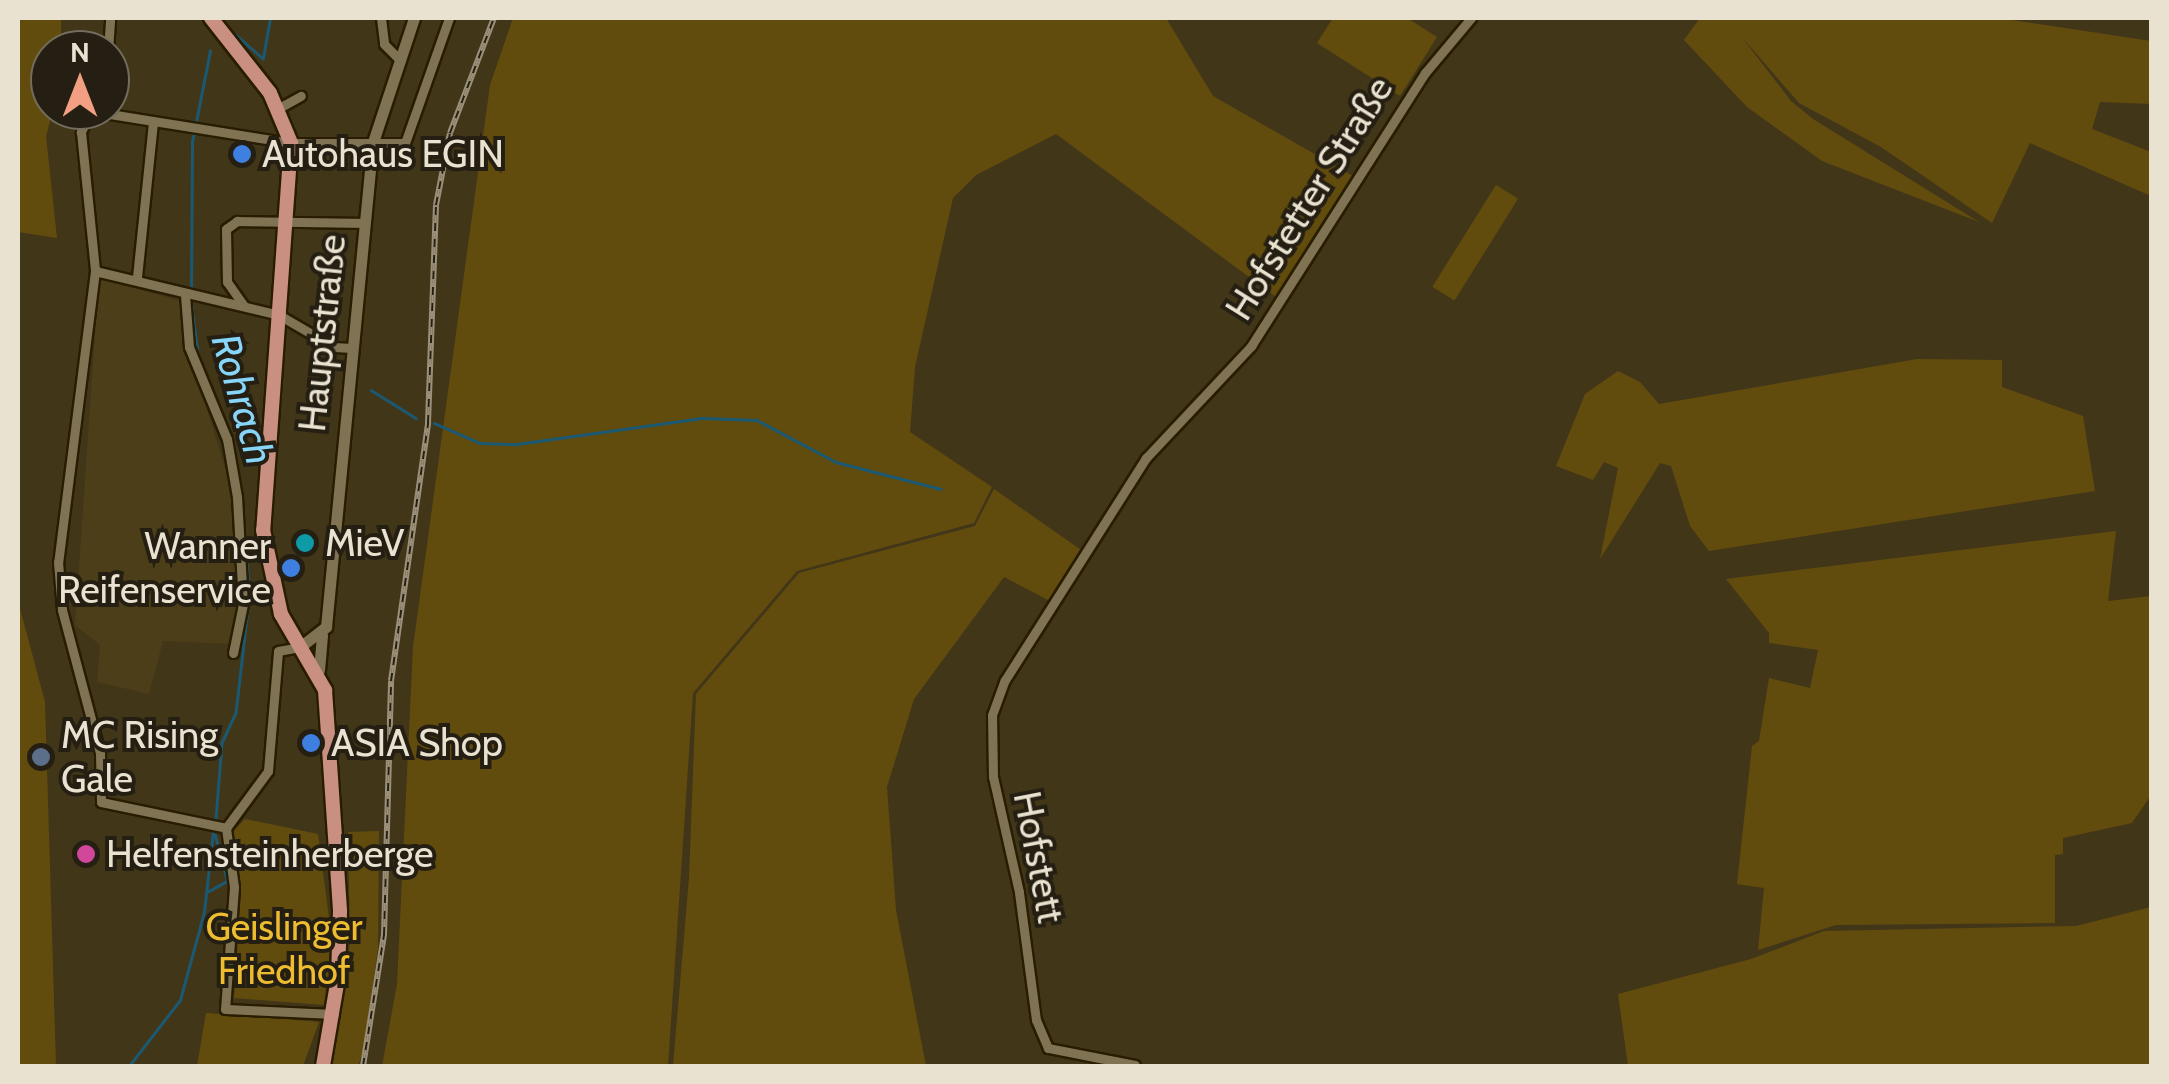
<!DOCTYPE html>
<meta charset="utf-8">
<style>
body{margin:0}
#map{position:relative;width:2169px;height:1084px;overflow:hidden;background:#423619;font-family:Cabin,sans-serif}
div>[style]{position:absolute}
.built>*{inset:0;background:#4c3e18}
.green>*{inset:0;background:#624c0d;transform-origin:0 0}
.stream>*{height:2.5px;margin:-1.25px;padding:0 1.25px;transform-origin:1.25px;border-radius:1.25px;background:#1b5973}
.roads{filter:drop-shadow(2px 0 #281d01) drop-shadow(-2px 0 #281d01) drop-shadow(0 2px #281d01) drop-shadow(0 -2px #281d01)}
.minor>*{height:9px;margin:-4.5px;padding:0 4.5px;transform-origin:4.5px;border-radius:4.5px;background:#7f7354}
.tertiary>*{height:11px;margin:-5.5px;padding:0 5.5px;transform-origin:5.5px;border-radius:5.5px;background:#7f7354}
.primary>*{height:14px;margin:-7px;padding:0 7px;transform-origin:7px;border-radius:7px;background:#c98f81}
.rail>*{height:6px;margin-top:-3px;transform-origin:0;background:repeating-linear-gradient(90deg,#241f12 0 8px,#9b917b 0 16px);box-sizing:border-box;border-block:2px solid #9b917b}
.dots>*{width:28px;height:28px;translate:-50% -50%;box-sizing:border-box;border:5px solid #241f12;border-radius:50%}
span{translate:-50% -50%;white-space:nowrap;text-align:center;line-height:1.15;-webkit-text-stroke:8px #241f12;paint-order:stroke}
.poi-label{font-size:38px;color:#e9e2d1}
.left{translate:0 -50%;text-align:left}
.right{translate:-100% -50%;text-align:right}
.street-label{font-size:38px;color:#e9e2d1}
.park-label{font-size:38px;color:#edbc31}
.water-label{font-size:40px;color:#87d5f9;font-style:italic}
.frame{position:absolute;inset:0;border:20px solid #e9e2d1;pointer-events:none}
.north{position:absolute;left:30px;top:30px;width:100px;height:100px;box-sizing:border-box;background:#241f12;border:2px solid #736d5e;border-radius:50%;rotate:0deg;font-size:28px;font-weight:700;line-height:40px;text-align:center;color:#e9e2d1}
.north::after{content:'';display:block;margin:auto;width:35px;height:45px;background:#f39f83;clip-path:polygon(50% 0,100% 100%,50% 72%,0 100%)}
</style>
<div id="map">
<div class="built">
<i style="clip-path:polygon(99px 277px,182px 302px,184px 334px,233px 494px,239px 602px,232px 644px,163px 641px,149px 694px,97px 682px,100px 645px,75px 625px)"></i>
</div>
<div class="green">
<i style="clip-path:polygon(18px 18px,61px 18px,61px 50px,50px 50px,53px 110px,46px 136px,57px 238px,18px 232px)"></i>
<i style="clip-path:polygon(513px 18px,1166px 18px,1213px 96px,1353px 176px,1280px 300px,1056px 134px,976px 175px,953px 198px,915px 367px,910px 432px,992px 487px,974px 523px,797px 571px,693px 693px,668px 1066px,382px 1066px,397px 984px,413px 647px,490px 85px)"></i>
<i style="clip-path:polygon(1333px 18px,1407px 18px,1437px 37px,1400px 96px,1317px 43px)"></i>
<i style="clip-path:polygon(1700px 18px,1998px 18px,2151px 41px,2151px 104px,2100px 102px,2092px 129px,2151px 152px,2151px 196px,2030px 143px,1992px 223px,1881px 147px,1799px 103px,1741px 36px,1791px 101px,1813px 119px,1979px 222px,1822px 161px,1747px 107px,1684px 40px)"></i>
<i style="left:1496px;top:185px;width:26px;height:120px;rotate:32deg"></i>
<i style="clip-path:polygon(1917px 359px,2002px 360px,2002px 387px,2083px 416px,2095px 491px,1709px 551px,1690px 526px,1671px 466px,1660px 463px,1600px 559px,1618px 468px,1604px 462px,1593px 480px,1556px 466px,1585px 394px,1618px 371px,1640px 382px,1659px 404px)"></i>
<i style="clip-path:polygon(994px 489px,1084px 552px,1050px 601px,1004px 577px,914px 699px,887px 787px,896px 910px,926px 1066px,673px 1066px,689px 878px,696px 694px,799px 573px,975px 526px)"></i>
<i style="clip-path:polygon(2116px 531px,2108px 601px,2151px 596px,2151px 795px,2132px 823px,2063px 838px,2063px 854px,2055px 855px,2055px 923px,1836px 925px,1758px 950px,1764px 888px,1737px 884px,1752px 746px,1759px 741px,1769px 678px,1810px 688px,1818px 650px,1769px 643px,1769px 633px,1726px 579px)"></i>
<i style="clip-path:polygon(18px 601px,45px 702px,56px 1066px,18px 1066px)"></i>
<i style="clip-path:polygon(245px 819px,318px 834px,332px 941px,324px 1005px,234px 998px,241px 893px,233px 831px)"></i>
<i style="clip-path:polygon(379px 831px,378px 949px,363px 1052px,358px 1066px,328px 1066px,350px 943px,348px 832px)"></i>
<i style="clip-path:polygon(2151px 907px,2151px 1066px,1628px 1066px,1618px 994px,1751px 959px,1824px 931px,2076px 926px)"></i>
<i style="clip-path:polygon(206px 1013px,272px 1018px,319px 1022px,303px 1066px,197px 1066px)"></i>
</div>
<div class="stream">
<i style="left:235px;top:34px;width:37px;rotate:41deg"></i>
<i style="left:263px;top:58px;width:39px;rotate:-80deg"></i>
<i style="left:191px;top:291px;width:149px;rotate:-89.6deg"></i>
<i style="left:192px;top:142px;width:93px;rotate:-78.8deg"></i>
<i style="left:191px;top:299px;width:55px;rotate:82.7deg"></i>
<i style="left:198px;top:354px;width:105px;rotate:69.3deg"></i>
<i style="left:235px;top:452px;width:141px;rotate:83.9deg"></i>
<i style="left:250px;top:592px;width:122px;rotate:96.6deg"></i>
<i style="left:236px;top:713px;width:33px;rotate:115deg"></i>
<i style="left:222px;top:743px;width:76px;rotate:94.5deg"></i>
<i style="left:371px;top:390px;width:53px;rotate:31.9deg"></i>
<i style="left:434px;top:423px;width:50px;rotate:23.5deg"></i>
<i style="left:480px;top:443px;width:37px;rotate:2deg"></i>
<i style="left:517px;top:444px;width:188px;rotate:-8deg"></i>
<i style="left:703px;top:418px;width:54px;rotate:2.1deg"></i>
<i style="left:757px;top:420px;width:89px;rotate:28deg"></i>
<i style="left:836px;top:462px;width:108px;rotate:14.4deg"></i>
<i style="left:207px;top:892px;width:23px;rotate:-29deg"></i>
<i style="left:227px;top:881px;width:47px;rotate:-104.9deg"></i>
<i style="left:129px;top:1066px;width:83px;rotate:-52.3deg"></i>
<i style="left:180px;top:1000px;width:91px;rotate:-74.7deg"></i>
<i style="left:204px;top:912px;width:81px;rotate:-83.6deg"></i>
</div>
<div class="roads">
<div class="minor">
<i style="left:381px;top:18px;width:26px;rotate:83deg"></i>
<i style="left:384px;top:44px;width:21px;rotate:45deg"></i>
<i style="left:108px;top:50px;width:32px;rotate:-86deg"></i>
<i style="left:279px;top:108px;width:25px;rotate:-29deg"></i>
<i style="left:92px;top:110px;width:25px;rotate:117deg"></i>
<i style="left:81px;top:132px;width:140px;rotate:84.2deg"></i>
<i style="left:95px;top:271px;width:293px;rotate:97.2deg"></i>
<i style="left:58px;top:562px;width:48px;rotate:85.2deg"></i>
<i style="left:62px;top:610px;width:148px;rotate:75.1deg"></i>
<i style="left:100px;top:753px;width:49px;rotate:88.8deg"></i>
<i style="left:101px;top:802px;width:128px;rotate:11.7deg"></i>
<i style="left:91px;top:111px;width:203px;rotate:9.1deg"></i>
<i style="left:291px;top:143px;width:114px"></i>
<i style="left:405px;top:143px;width:133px;rotate:-70.6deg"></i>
<i style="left:95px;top:271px;width:189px;rotate:13.4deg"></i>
<i style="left:279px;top:315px;width:64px;rotate:30.2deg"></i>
<i style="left:334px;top:347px;width:18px;rotate:3deg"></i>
<i style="left:137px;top:277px;width:155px;rotate:-84.1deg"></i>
<i style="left:185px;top:295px;width:52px;rotate:85.6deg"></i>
<i style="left:189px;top:347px;width:100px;rotate:67.6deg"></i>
<i style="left:227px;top:439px;width:59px;rotate:80.2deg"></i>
<i style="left:237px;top:497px;width:107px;rotate:86.8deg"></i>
<i style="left:243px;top:604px;width:50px;rotate:101.5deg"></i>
<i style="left:244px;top:306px;width:29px;rotate:-125deg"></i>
<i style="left:227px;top:282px;width:53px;rotate:-91.1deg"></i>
<i style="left:226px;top:229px;width:14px;rotate:-36deg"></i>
<i style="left:237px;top:221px;width:126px;rotate:0.9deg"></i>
<i style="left:226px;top:828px;width:60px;rotate:82.3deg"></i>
<i style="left:234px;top:887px;width:122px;rotate:94.2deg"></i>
<i style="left:225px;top:1009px;width:109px;rotate:2.6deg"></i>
<i style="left:226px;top:828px;width:71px;rotate:-53.6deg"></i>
<i style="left:268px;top:771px;width:120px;rotate:-85.2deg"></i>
<i style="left:278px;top:651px;width:22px;rotate:-10deg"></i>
<i style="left:1135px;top:1065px;width:89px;rotate:-168.9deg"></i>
<i style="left:1048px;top:1048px;width:30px;rotate:-113deg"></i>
<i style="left:1036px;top:1020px;width:129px;rotate:-97.6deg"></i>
<i style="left:1019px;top:892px;width:118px;rotate:-102.7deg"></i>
<i style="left:993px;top:777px;width:62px;rotate:-90.9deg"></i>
<i style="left:992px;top:715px;width:37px;rotate:-70deg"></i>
<i style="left:1005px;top:680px;width:263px;rotate:-57.6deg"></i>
<i style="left:1146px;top:458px;width:154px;rotate:-46.8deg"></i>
<i style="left:1251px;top:346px;width:324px;rotate:-57.5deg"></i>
<i style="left:1425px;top:73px;width:72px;rotate:-50.1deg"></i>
</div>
<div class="tertiary">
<i style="left:300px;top:647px;width:33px;rotate:-38deg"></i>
<i style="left:326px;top:627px;width:484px;rotate:-84.5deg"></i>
<i style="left:372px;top:145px;width:134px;rotate:-71.7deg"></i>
<i style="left:319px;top:670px;width:35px;rotate:-85deg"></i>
</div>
<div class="primary">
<i style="left:211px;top:18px;width:95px;rotate:51.8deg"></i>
<i style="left:270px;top:93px;width:54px;rotate:67.2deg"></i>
<i style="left:291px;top:143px;width:388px;rotate:94.1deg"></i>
<i style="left:263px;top:530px;width:86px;rotate:77.9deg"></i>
<i style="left:281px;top:614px;width:88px;rotate:59.9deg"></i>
<i style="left:325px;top:690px;width:222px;rotate:86.1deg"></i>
<i style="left:340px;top:911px;width:67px;rotate:91.7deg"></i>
<i style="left:338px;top:978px;width:89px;rotate:99.7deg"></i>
</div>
</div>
<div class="rail">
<i style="left:363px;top:1066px;width:133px;rotate:-80.9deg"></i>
<i style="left:384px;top:935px;width:254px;rotate:-88.4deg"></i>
<i style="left:391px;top:681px;width:261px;rotate:-81.8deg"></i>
<i style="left:428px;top:423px;width:218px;rotate:-87.9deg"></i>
<i style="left:436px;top:205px;width:73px;rotate:-79deg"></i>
<i style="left:450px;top:133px;width:123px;rotate:-69.1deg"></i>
</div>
<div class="dots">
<i style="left:242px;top:154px;background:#3f7fe0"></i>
<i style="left:305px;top:543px;background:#0f9aa8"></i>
<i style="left:291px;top:568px;background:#3f7fe0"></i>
<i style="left:311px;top:743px;background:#3f7fe0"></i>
<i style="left:41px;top:757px;background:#5c6f8a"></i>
<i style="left:86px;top:854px;background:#d1479c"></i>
</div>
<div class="poi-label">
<span class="left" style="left:262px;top:154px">Autohaus EGIN</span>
<span class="left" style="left:325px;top:543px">MieV</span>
<span class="right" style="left:271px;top:568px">Wanner<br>Reifenservice</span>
<span class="left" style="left:61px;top:757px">MC Rising<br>Gale</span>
<span class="left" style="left:331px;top:743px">ASIA Shop</span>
<span class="left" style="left:106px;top:854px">Helfensteinherberge</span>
</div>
<div class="street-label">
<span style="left:1309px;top:198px;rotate:-58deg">Hofstetter Straße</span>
<span style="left:322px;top:333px;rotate:-84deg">Hauptstraße</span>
<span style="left:1039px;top:857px;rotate:79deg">Hofstett</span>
</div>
<div class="park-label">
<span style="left:284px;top:949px">Geislinger<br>Friedhof</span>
</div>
<div class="water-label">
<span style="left:243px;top:399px;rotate:74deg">Rohrach</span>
</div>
<div class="frame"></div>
<div class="north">N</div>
</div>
